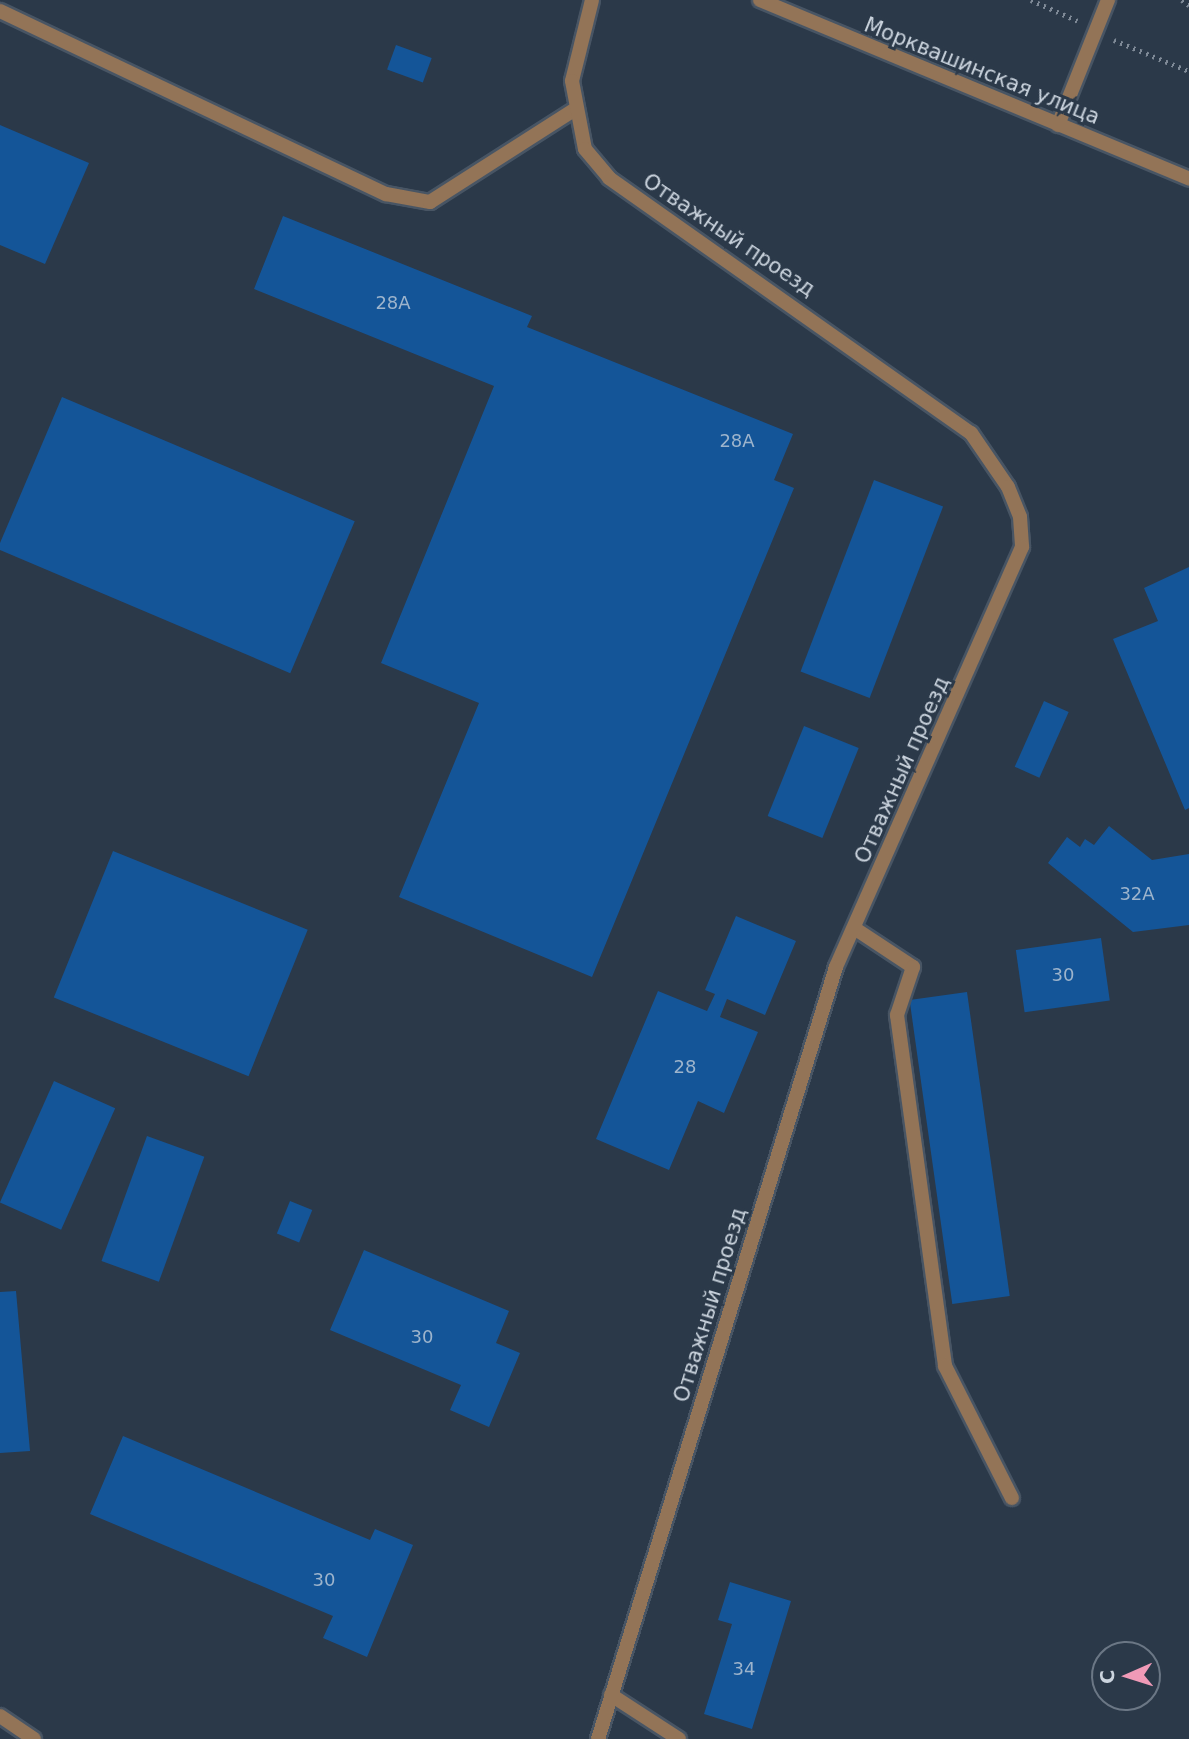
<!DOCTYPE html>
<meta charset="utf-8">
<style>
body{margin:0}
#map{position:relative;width:1189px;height:1739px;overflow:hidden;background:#2b3949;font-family:"DejaVu Sans",sans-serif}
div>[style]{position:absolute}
.building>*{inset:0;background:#145598;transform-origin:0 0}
.path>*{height:4.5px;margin-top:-2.25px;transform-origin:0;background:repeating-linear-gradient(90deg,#7f8a97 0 2px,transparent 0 7px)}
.roads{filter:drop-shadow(2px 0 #485564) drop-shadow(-2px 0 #485564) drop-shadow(0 2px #485564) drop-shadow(0 -2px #485564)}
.service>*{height:14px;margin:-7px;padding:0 7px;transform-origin:7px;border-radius:7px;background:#937457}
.minor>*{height:14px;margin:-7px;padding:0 7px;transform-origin:7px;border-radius:7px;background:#937457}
span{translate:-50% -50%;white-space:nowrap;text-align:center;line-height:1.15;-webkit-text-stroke:6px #2b3949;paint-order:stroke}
.number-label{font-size:18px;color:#9db4cc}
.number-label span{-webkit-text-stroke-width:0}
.street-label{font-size:21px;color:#cbd4de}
.north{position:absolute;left:1091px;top:1641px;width:70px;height:70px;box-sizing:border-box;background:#2b3949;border:2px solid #6b7785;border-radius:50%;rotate:267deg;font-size:19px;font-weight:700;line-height:28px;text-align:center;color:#cbd4de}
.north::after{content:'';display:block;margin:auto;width:24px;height:32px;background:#f09ab7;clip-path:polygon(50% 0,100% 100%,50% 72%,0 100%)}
</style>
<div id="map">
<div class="building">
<i style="left:396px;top:45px;width:38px;height:26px;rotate:20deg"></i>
<i style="clip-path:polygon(0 125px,89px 163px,45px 264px,0 245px)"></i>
<i style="clip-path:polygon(283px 216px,532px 316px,527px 327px,793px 434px,774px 480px,794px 488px,592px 977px,399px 897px,479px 703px,381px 663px,494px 386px,254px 289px)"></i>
<i style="left:62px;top:397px;width:318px;height:165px;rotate:23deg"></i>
<i style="left:874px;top:480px;width:74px;height:205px;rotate:21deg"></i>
<i style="clip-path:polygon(1189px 567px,1189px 808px,1185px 810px,1113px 639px,1158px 621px,1144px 588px)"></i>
<i style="left:1044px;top:701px;width:27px;height:72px;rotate:24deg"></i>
<i style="left:804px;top:726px;width:59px;height:97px;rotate:22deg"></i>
<i style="clip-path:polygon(1109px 826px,1152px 860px,1189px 854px,1189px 925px,1133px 932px,1048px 863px,1067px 837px,1080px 847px,1085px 839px,1094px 845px)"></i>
<i style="left:113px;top:851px;width:210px;height:158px;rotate:22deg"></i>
<i style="clip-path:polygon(736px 916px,796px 941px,765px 1015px,727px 999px,720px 1017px,758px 1032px,724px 1113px,698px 1101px,669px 1170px,596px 1139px,658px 991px,707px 1011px,715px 994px,705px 990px)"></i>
<i style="left:1101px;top:938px;width:63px;height:86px;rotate:82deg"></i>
<i style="left:967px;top:992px;width:307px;height:58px;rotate:82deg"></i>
<i style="left:54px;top:1081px;width:67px;height:133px;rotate:24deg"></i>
<i style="left:147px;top:1136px;width:61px;height:133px;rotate:20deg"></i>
<i style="left:290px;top:1201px;width:24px;height:35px;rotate:22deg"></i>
<i style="clip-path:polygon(364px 1250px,509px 1311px,496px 1343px,520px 1353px,489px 1427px,450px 1410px,461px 1385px,330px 1330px)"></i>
<i style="clip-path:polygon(16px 1291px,30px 1451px,0 1453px,0 1292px)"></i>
<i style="clip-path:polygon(123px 1436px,370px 1540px,375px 1529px,413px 1545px,367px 1657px,323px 1638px,333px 1616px,90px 1514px)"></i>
<i style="clip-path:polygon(730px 1582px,791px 1601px,752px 1729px,704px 1714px,732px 1624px,718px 1620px)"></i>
</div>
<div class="path">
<i style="left:1031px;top:0;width:51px;rotate:24.1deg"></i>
<i style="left:1182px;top:0;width:9px;rotate:36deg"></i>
<i style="left:1114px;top:40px;width:81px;rotate:22.5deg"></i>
</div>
<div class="roads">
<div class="service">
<i style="left:0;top:11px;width:427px;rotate:25.4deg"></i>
<i style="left:386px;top:194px;width:45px;rotate:10.3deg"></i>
<i style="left:430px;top:202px;width:171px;rotate:-32.6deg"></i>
<i style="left:1058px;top:125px;width:135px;rotate:-68.2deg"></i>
<i style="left:854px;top:928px;width:71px;rotate:33.5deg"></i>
<i style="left:913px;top:967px;width:51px;rotate:108.4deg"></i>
<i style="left:897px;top:1015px;width:354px;rotate:82.2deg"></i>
<i style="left:945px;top:1366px;width:148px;rotate:63.1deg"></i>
<i style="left:611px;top:1695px;width:81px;rotate:32.9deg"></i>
</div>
<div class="minor">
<i style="left:592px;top:0;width:83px;rotate:103.9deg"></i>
<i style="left:572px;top:81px;width:69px;rotate:79.2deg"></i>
<i style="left:585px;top:149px;width:38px;rotate:50deg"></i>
<i style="left:609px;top:178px;width:443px;rotate:35.2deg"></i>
<i style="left:971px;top:433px;width:65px;rotate:55.6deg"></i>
<i style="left:1008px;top:487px;width:32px;rotate:68deg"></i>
<i style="left:1020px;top:517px;width:30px;rotate:86deg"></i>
<i style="left:1022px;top:547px;width:459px;rotate:113.9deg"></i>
<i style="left:836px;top:967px;width:808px;rotate:107.13deg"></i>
<i style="left:760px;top:0;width:465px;rotate:22.6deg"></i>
<i style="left:0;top:1716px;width:41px;rotate:34.1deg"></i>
</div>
</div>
<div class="number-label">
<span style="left:393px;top:303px">28А</span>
<span style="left:737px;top:441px">28А</span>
<span style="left:1137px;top:894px">32А</span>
<span style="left:1063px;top:975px">30</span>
<span style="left:685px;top:1067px">28</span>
<span style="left:422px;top:1337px">30</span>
<span style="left:324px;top:1580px">30</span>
<span style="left:744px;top:1669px">34</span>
</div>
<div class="street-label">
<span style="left:982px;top:71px;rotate:22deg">Морквашинская улица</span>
<span style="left:729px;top:235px;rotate:34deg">Отважный проезд</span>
<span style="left:902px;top:770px;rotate:-66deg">Отважный проезд</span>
<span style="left:710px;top:1305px;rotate:-73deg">Отважный проезд</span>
</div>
<div class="north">С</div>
</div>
